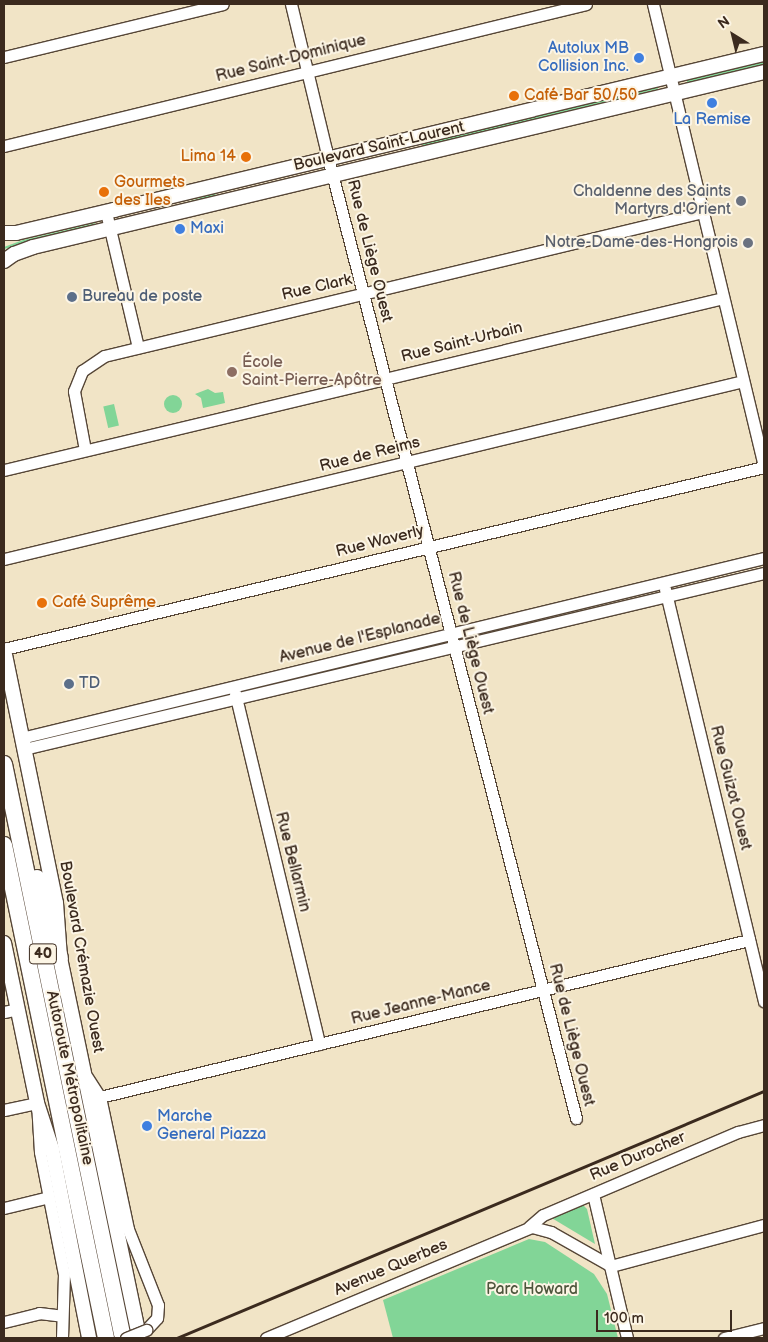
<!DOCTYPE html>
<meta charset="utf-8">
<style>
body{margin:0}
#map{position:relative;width:768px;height:1342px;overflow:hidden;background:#f1e4c6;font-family:"Balsamiq Sans",sans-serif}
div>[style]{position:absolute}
.green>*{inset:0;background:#82d597;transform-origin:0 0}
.round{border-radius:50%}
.roads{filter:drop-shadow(1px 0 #564637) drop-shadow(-1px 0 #564637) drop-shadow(0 1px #564637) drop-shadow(0 -1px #564637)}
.minor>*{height:11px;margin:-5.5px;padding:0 5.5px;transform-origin:5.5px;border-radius:5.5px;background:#fff}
.major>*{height:14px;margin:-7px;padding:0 7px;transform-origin:7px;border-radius:7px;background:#fff}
.highway>*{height:16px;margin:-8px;padding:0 8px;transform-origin:8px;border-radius:8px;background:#fff}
.rail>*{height:2.5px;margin:-1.25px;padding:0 1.25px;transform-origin:1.25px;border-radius:1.25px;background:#3b2a1e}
.bridges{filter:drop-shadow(1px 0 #564637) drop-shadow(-1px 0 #564637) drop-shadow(0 1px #564637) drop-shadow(0 -1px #564637)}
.minor-bridge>*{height:11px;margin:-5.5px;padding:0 5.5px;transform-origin:5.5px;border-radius:5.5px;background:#fff}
.dots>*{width:14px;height:14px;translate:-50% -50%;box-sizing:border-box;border:2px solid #fcf5e5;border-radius:50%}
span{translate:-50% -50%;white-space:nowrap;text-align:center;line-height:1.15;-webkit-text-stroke:4px #fcf5e5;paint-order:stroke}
.shield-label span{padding:1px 4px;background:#fcf5e5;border:1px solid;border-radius:4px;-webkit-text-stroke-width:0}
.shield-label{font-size:15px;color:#3b2a1e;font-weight:700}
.shop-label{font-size:16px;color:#366cbe}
.right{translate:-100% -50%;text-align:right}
.left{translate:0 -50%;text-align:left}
.street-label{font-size:16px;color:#3b2a1e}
.food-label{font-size:16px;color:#c56008}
.worship-label{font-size:16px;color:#5b616d}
.service-label{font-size:16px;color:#4e5e75}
.education-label{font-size:16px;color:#785e54}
.park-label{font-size:16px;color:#4d553c}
.frame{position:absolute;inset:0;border:5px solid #3b2a1e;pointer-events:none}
.north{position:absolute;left:708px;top:10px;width:50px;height:50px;-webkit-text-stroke:4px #fcf5e5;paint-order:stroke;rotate:324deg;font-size:14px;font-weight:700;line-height:20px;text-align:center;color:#3b2a1e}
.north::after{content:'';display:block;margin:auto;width:18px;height:22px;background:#3b2a1e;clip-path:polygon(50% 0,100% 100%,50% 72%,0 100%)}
.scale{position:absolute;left:596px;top:1310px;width:136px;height:22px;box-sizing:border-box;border:2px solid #3b2a1e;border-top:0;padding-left:6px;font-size:15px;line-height:18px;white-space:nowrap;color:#3b2a1e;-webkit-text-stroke:4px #fcf5e5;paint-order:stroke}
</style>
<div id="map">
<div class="green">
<i style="clip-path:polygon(764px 62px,764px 64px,687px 83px,687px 80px)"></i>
<i style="clip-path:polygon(657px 87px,658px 89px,423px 146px,422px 143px)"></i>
<i style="left:215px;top:193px;width:3px;height:98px;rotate:72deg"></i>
<i style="clip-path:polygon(95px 223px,95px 225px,4px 249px,4px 247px,23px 240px)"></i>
<i style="clip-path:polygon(208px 389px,215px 393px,223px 392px,225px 403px,203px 408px,201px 398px,195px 394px)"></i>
<i class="round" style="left:164px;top:395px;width:18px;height:18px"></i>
<i style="left:114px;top:404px;width:22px;height:11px;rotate:77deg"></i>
<i style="clip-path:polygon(582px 1204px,587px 1209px,595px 1244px,550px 1217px)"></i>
<i style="clip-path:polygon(529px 1239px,545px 1242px,594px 1274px,607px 1294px,618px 1338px,393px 1338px,383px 1300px)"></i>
</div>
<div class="roads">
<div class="minor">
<i style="left:291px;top:4px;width:150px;rotate:76.5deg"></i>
<i style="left:326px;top:150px;width:1000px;rotate:75.52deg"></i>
<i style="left:653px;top:4px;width:476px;rotate:76.5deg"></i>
<i style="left:4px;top:57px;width:225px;rotate:-13.6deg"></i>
<i style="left:4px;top:146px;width:599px;rotate:-13.71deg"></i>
<i style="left:106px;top:212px;width:139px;rotate:76.7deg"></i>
<i style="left:85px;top:450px;width:60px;rotate:-100.6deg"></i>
<i style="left:74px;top:391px;width:22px;rotate:-68deg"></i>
<i style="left:82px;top:371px;width:27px;rotate:-34deg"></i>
<i style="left:104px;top:356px;width:616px;rotate:-13.52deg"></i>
<i style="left:4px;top:470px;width:739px;rotate:-13.45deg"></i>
<i style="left:4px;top:559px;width:760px;rotate:-13.54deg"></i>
<i style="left:665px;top:589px;width:424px;rotate:76.5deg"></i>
<i style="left:4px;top:649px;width:781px;rotate:-13.47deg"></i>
<i style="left:235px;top:693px;width:361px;rotate:76.5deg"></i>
<i style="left:21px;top:738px;width:764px;rotate:-13.62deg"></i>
<i style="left:24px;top:749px;width:761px;rotate:-13.38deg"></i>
<i style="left:4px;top:1012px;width:14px;rotate:-12deg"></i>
<i style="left:87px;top:1077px;width:24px;rotate:57deg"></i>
<i style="left:100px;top:1097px;width:135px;rotate:78deg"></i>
<i style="left:128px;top:1229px;width:82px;rotate:68.5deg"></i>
<i style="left:158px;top:1305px;width:13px;rotate:94deg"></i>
<i style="left:157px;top:1318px;width:16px;rotate:133deg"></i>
<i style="left:100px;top:1097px;width:668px;rotate:-13.6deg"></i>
<i style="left:4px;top:1110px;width:34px;rotate:-12deg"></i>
<i style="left:37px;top:1103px;width:49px;rotate:86.5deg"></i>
<i style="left:40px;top:1152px;width:124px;rotate:78.9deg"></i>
<i style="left:64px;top:1274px;width:64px;rotate:91.8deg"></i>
<i style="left:593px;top:1194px;width:148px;rotate:76.7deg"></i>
<i style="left:4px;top:1208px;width:46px;rotate:-13.7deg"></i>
<i style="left:529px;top:1227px;width:18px;rotate:-41deg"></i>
<i style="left:543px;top:1215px;width:212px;rotate:-23.1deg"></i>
<i style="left:738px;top:1132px;width:27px;rotate:-15deg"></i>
<i style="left:4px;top:1322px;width:36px;rotate:-14deg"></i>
<i style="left:39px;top:1313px;width:23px;rotate:7deg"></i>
<i style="left:266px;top:1338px;width:288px;rotate:-22.7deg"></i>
<i style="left:532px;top:1227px;width:20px;rotate:15deg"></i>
<i style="left:551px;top:1232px;width:69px;rotate:29.5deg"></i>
<i style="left:611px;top:1266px;width:158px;rotate:-15deg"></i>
<i style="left:724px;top:1338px;width:41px;rotate:-14deg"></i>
</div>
<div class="major">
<i style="left:4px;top:233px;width:12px"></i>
<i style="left:16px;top:233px;width:101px;rotate:-13.2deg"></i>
<i style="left:114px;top:210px;width:668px;rotate:-13.5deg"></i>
<i style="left:4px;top:261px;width:12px;rotate:-35deg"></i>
<i style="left:14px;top:254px;width:20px;rotate:-20deg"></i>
<i style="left:33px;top:247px;width:752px;rotate:-13.46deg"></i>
<i style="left:4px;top:650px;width:258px;rotate:78.4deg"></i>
<i style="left:56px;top:903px;width:55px;rotate:85.8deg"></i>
<i style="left:60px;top:958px;width:377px;rotate:78.2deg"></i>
<i style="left:4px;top:943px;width:163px;rotate:78.3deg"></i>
<i style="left:37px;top:1103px;width:48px;rotate:71.9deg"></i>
<i style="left:52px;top:1149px;width:193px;rotate:78.9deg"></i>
</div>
<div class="highway">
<i style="left:4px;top:764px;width:582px;rotate:78.3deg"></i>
<i style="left:4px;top:845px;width:503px;rotate:78.31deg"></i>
<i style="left:37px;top:878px;width:83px;rotate:74deg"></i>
</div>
</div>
<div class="rail">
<i style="left:177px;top:1338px;width:637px;rotate:-22.82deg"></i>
</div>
<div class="bridges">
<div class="minor-bridge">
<i style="left:126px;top:1338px;width:22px;rotate:-22deg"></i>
</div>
</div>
<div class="dots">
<i style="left:639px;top:58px;background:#3f7fe0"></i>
<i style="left:514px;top:96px;background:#e8710a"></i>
<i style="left:712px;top:103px;background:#3f7fe0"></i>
<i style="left:246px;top:157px;background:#e8710a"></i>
<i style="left:104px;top:192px;background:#e8710a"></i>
<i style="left:741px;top:201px;background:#6b7280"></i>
<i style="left:180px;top:229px;background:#3f7fe0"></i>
<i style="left:748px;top:243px;background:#6b7280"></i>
<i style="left:72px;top:297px;background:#5c6f8a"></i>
<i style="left:232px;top:372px;background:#8d6e63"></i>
<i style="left:42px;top:603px;background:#e8710a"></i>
<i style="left:69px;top:684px;background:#5c6f8a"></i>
<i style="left:147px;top:1126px;background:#3f7fe0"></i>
</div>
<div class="shield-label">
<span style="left:43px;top:954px">40</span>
</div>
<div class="shop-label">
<span class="right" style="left:629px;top:58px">Autolux MB<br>Collision Inc.</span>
<span style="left:712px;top:120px">La Remise</span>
<span class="left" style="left:190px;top:229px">Maxi</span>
<span class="left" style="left:157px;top:1126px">Marche<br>General Piazza</span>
</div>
<div class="street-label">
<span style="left:291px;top:59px;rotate:-14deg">Rue Saint-Dominique</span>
<span style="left:379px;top:147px;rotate:-13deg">Boulevard Saint-Laurent</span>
<span style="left:369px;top:251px;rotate:76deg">Rue de Liège Ouest</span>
<span style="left:317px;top:288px;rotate:-13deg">Rue Clark</span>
<span style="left:462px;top:343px;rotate:-14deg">Rue Saint-Urbain</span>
<span style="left:370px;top:455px;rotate:-14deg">Rue de Reims</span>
<span style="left:380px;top:542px;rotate:-14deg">Rue Waverly</span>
<span style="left:360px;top:639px;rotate:-14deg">Avenue de l'Esplanade</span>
<span style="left:470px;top:643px;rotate:76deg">Rue de Liège Ouest</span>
<span style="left:730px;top:788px;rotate:76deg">Rue Guizot Ouest</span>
<span style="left:292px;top:862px;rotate:76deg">Rue Bellarmin</span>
<span style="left:81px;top:957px;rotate:80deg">Boulevard Crémazie Ouest</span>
<span style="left:421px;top:1003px;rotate:-14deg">Rue Jeanne-Mance</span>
<span style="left:571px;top:1035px;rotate:76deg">Rue de Liège Ouest</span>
<span style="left:69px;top:1078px;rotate:78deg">Autoroute Métropolitaine</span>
<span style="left:638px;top:1157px;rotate:-23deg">Rue Durocher</span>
<span style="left:391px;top:1268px;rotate:-23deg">Avenue Querbes</span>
</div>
<div class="food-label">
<span class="left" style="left:524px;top:96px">Café Bar 50/50</span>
<span class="right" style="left:236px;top:157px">Lima 14</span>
<span class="left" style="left:114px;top:192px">Gourmets<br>des Iles</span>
<span class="left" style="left:52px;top:603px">Café Suprême</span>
</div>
<div class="worship-label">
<span class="right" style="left:731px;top:201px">Chaldenne des Saints<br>Martyrs d'Orient</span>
<span class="right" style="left:738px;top:243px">Notre-Dame-des-Hongrois</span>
</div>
<div class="service-label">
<span class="left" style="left:82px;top:297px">Bureau de poste</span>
<span class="left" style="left:79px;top:684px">TD</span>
</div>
<div class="education-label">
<span class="left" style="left:242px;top:372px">École<br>Saint-Pierre-Apôtre</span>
</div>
<div class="park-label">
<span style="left:532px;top:1290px">Parc Howard</span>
</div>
<div class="frame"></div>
<div class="north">N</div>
<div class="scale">100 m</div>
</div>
